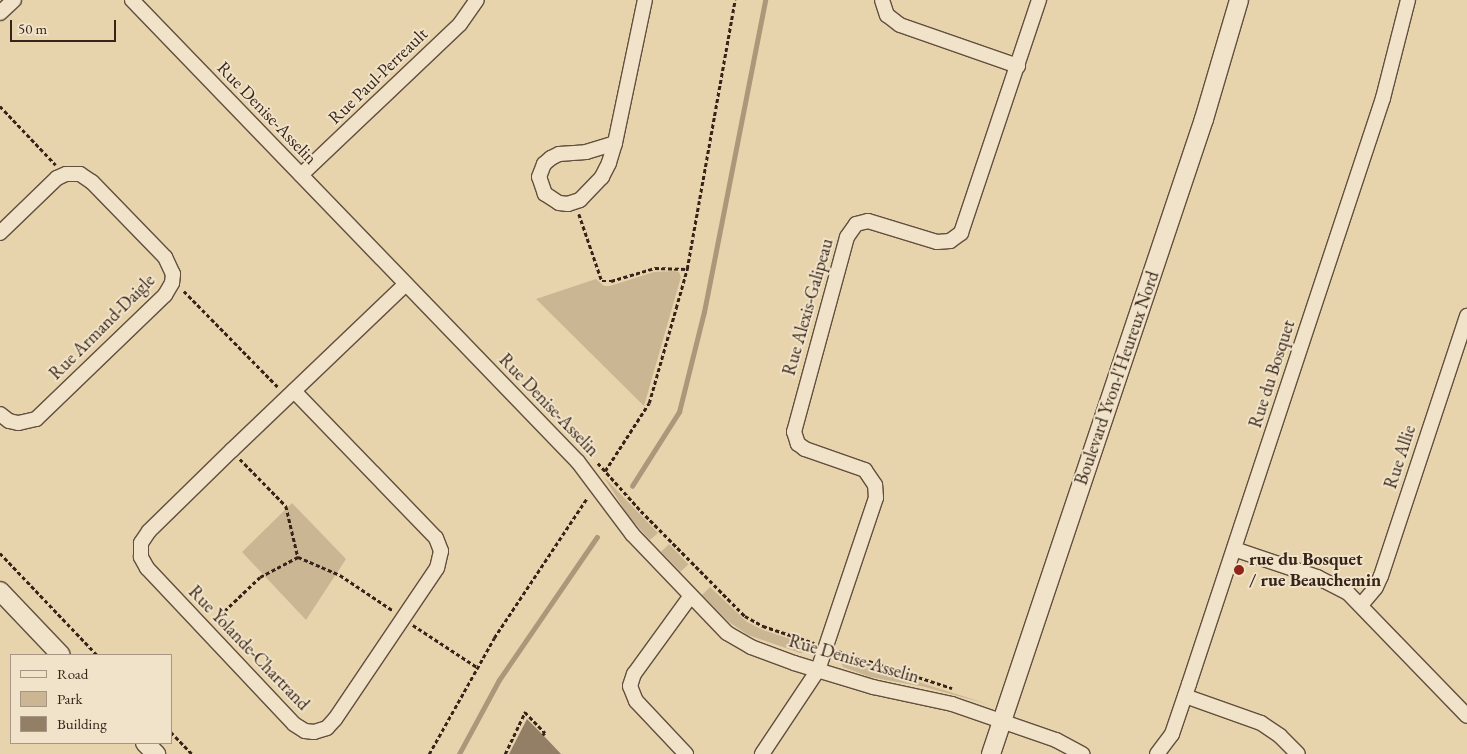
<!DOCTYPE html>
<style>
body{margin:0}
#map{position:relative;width:1467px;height:754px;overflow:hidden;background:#e8d4ac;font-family:"EB Garamond",serif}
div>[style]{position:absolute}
.green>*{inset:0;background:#cab693;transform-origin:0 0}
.stream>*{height:4.5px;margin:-2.25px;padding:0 2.25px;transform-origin:2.25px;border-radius:2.25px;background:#ab987a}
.building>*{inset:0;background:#937f66}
.path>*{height:2.5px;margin-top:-1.25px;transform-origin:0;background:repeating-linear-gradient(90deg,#36231a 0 4px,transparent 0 6.5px)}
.roads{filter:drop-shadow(1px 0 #624f3e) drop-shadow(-1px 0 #624f3e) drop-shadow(0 1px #624f3e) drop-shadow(0 -1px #624f3e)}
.minor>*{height:14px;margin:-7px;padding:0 7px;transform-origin:7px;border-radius:7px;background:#f0e3c9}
.tertiary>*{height:18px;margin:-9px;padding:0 9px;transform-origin:9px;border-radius:9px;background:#f0e3c9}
.dots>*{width:14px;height:14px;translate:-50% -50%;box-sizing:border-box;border:2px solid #f0e3c9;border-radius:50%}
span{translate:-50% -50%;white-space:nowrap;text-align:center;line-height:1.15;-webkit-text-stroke:4px #f0e3c9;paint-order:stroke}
.street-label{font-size:18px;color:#36231a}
.poi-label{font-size:18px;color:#36231a;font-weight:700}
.left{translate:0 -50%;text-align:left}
.legend{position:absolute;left:10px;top:654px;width:162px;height:90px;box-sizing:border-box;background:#f0e3c9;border:1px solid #a69683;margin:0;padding:6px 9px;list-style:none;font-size:15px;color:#36231a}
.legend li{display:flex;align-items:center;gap:10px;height:25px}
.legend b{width:25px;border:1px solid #a69683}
.scale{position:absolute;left:10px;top:20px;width:106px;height:22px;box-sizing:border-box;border:2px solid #36231a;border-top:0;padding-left:6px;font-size:15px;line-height:18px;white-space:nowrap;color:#36231a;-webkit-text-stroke:4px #f0e3c9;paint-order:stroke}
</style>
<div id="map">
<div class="green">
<i style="clip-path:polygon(674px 271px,679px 272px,681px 277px,644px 406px,536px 299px,596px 279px,604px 286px,610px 286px,654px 272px)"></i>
<i style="clip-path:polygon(604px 477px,658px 533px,650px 540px,629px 517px)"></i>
<i style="clip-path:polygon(292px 503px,346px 559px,306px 620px,242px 552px)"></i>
<i style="left:669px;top:544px;width:28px;height:11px;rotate:46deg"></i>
<i style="clip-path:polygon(710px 587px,747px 622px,763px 630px,815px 647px,809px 652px,800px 653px,748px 635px,729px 622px,702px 595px)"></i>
<i style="clip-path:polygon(837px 654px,934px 687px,988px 704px,925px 687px,870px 677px,843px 667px)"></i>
</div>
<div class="stream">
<i style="left:632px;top:486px;width:88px;rotate:-57.6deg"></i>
<i style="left:679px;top:412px;width:103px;rotate:-76deg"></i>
<i style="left:704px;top:312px;width:318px;rotate:-78.9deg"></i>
<i style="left:459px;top:754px;width:84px;rotate:-61.6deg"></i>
<i style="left:499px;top:680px;width:173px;rotate:-55.6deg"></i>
</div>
<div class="building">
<i style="clip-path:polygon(527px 719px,543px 735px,561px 754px,509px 754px)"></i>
</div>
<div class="path">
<i style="left:0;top:106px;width:81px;rotate:46.5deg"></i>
<i style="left:579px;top:214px;width:71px;rotate:71.1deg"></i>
<i style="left:602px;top:281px;width:9px"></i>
<i style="left:611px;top:281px;width:46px;rotate:-16.5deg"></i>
<i style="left:655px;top:268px;width:32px;rotate:2deg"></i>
<i style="left:184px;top:291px;width:134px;rotate:45.6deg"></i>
<i style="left:240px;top:459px;width:66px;rotate:45.6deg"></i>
<i style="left:286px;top:506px;width:52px;rotate:76.8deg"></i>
<i style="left:598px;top:463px;width:64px;rotate:48.1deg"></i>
<i style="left:641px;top:511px;width:148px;rotate:45.3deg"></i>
<i style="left:745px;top:616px;width:21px;rotate:29deg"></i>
<i style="left:763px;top:626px;width:54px;rotate:18.4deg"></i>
<i style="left:605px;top:471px;width:81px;rotate:-57.1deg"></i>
<i style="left:649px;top:403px;width:99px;rotate:-74.1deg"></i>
<i style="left:676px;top:308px;width:41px;rotate:-74.2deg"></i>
<i style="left:687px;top:269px;width:273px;rotate:-79.9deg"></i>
<i style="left:0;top:553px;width:141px;rotate:46.4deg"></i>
<i style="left:215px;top:620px;width:62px;rotate:-43.7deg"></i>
<i style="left:260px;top:577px;width:43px;rotate:-27.8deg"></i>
<i style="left:298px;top:557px;width:46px;rotate:23.2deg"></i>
<i style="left:340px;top:575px;width:63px;rotate:33.9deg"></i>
<i style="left:413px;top:625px;width:77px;rotate:33.3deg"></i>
<i style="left:838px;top:651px;width:120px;rotate:18deg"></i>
<i style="left:171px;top:732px;width:30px;rotate:46deg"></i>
<i style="left:429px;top:754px;width:133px;rotate:-60.7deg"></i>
<i style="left:494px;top:638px;width:168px;rotate:-56.4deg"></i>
<i style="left:505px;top:754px;width:47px;rotate:-64.5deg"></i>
<i style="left:525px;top:712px;width:29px;rotate:46deg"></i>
<i style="left:545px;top:733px;width:3px;rotate:135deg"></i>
</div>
<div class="roads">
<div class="minor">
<i style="left:132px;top:0;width:642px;rotate:46.01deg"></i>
<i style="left:578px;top:462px;width:90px;rotate:53.1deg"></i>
<i style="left:632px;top:534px;width:137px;rotate:46.2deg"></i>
<i style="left:727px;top:633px;width:28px;rotate:30deg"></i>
<i style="left:751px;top:647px;width:46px;rotate:20.4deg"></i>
<i style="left:794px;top:663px;width:83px;rotate:16.9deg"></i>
<i style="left:873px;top:687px;width:81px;rotate:12.1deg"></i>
<i style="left:952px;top:704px;width:110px;rotate:19.1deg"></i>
<i style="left:1056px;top:740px;width:30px;rotate:28deg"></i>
<i style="left:882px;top:0;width:16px;rotate:72deg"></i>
<i style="left:887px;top:15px;width:16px;rotate:38deg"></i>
<i style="left:900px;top:25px;width:125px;rotate:19.2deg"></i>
<i style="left:0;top:13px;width:19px;rotate:-43deg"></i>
<i style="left:615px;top:143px;width:21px;rotate:107deg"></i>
<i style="left:609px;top:163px;width:16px;rotate:117deg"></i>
<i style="left:602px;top:177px;width:32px;rotate:134deg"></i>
<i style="left:580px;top:200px;width:13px;rotate:162deg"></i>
<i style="left:568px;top:204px;width:9px;rotate:-174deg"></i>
<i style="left:559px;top:203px;width:17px;rotate:-147deg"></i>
<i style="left:545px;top:194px;width:18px;rotate:-109deg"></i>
<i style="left:539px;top:177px;width:14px;rotate:-69deg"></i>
<i style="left:544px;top:164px;width:9px;rotate:-41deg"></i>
<i style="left:551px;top:158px;width:9px;rotate:-27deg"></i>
<i style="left:559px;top:154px;width:27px;rotate:-4deg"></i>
<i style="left:586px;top:152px;width:30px;rotate:-17deg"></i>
<i style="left:615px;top:143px;width:146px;rotate:-78.2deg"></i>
<i style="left:301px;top:175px;width:219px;rotate:-43.5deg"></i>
<i style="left:460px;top:24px;width:29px;rotate:-55deg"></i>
<i style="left:0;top:233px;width:79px;rotate:-44deg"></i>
<i style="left:57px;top:178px;width:10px;rotate:-24deg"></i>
<i style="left:66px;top:174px;width:14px"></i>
<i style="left:80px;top:174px;width:14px;rotate:34deg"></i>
<i style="left:92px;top:182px;width:105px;rotate:45.8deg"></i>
<i style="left:165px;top:257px;width:19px;rotate:65deg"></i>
<i style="left:173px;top:274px;width:9px;rotate:96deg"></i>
<i style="left:172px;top:283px;width:14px;rotate:120deg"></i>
<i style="left:165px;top:295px;width:179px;rotate:136.1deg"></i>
<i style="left:36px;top:419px;width:18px;rotate:167deg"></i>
<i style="left:18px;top:423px;width:9px;rotate:-167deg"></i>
<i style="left:9px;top:421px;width:11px;rotate:-142deg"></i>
<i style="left:294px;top:391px;width:204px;rotate:46deg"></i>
<i style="left:436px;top:538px;width:14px;rotate:69deg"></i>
<i style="left:441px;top:551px;width:17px;rotate:103deg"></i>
<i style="left:437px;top:568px;width:182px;rotate:124deg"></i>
<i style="left:335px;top:719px;width:12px;rotate:132deg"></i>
<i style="left:327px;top:728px;width:14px;rotate:163deg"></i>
<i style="left:314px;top:732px;width:9px;rotate:-174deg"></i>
<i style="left:305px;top:731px;width:13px;rotate:-148deg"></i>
<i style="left:294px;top:724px;width:214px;rotate:-133.3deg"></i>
<i style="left:147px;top:568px;width:13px;rotate:-119deg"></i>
<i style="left:141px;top:557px;width:14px;rotate:-90deg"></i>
<i style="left:141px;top:543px;width:14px;rotate:-56deg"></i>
<i style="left:149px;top:531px;width:116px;rotate:-44.3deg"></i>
<i style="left:232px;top:450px;width:240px;rotate:-43.7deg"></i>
<i style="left:1234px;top:549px;width:88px;rotate:18.6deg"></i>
<i style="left:1317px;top:577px;width:35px;rotate:27deg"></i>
<i style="left:1348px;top:593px;width:171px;rotate:45.9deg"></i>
<i style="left:1361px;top:605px;width:23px;rotate:-50deg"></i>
<i style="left:1376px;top:587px;width:12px;rotate:-66deg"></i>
<i style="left:1381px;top:576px;width:274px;rotate:-71.7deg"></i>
<i style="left:1185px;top:696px;width:81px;rotate:19.6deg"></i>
<i style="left:1261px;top:723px;width:23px;rotate:34deg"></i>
<i style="left:1280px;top:736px;width:25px;rotate:45deg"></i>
<i style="left:686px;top:754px;width:73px;rotate:-133.3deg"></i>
<i style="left:636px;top:701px;width:16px;rotate:-112deg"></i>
<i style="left:630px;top:686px;width:13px;rotate:-72deg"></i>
<i style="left:634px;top:674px;width:95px;rotate:-54deg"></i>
<i style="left:762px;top:754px;width:101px;rotate:-56.3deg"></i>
<i style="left:818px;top:670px;width:182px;rotate:-71.4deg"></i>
<i style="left:876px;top:498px;width:13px;rotate:-94deg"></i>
<i style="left:875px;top:485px;width:18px;rotate:-124deg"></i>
<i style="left:865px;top:470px;width:64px;rotate:-160.7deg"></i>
<i style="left:805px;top:449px;width:9px;rotate:-144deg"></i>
<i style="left:798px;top:444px;width:13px;rotate:-108deg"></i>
<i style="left:794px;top:432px;width:202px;rotate:-74.8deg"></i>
<i style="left:847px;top:237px;width:16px;rotate:-55deg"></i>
<i style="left:856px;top:224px;width:12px;rotate:-14deg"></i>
<i style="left:868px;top:221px;width:72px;rotate:16.9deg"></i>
<i style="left:937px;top:242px;width:13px;rotate:-4deg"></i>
<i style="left:950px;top:241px;width:14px;rotate:-36deg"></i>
<i style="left:961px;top:233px;width:246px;rotate:-71.5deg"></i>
<i style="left:1157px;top:754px;width:25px;rotate:-53deg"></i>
<i style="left:1172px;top:734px;width:53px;rotate:-71.2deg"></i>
<i style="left:1189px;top:684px;width:617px;rotate:-71.68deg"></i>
<i style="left:1383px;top:98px;width:101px;rotate:-75.7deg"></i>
</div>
<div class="tertiary">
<i style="left:0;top:591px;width:88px;rotate:46.4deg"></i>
<i style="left:145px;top:743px;width:16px;rotate:45deg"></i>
<i style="left:991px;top:754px;width:670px;rotate:-71.46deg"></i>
<i style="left:1204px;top:119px;width:124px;rotate:-73.6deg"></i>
</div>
</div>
<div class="dots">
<i style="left:1239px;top:570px;background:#8f2418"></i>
</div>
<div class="street-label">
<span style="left:378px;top:76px;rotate:-44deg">Rue Paul-Perreault</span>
<span style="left:267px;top:113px;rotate:46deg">Rue Denise-Asselin</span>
<span style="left:808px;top:307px;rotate:-74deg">Rue Alexis-Galipeau</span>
<span style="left:102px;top:327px;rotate:-45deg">Rue Armand-Daigle</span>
<span style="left:1272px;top:374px;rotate:-72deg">Rue du Bosquet</span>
<span style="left:1117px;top:378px;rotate:-71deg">Boulevard Yvon-l'Heureux Nord</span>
<span style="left:549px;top:405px;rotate:46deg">Rue Denise-Asselin</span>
<span style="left:1400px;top:457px;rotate:-72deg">Rue Allie</span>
<span style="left:249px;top:648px;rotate:46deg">Rue Yolande-Chartrand</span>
<span style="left:854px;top:659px;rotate:16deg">Rue Denise-Asselin</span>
</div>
<div class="poi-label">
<span class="left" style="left:1249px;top:570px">rue du Bosquet<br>/ rue Beauchemin</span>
</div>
<ul class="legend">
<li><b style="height:6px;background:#f0e3c9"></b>Road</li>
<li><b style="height:14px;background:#cab693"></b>Park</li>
<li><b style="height:14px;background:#937f66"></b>Building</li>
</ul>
<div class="scale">50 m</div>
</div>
